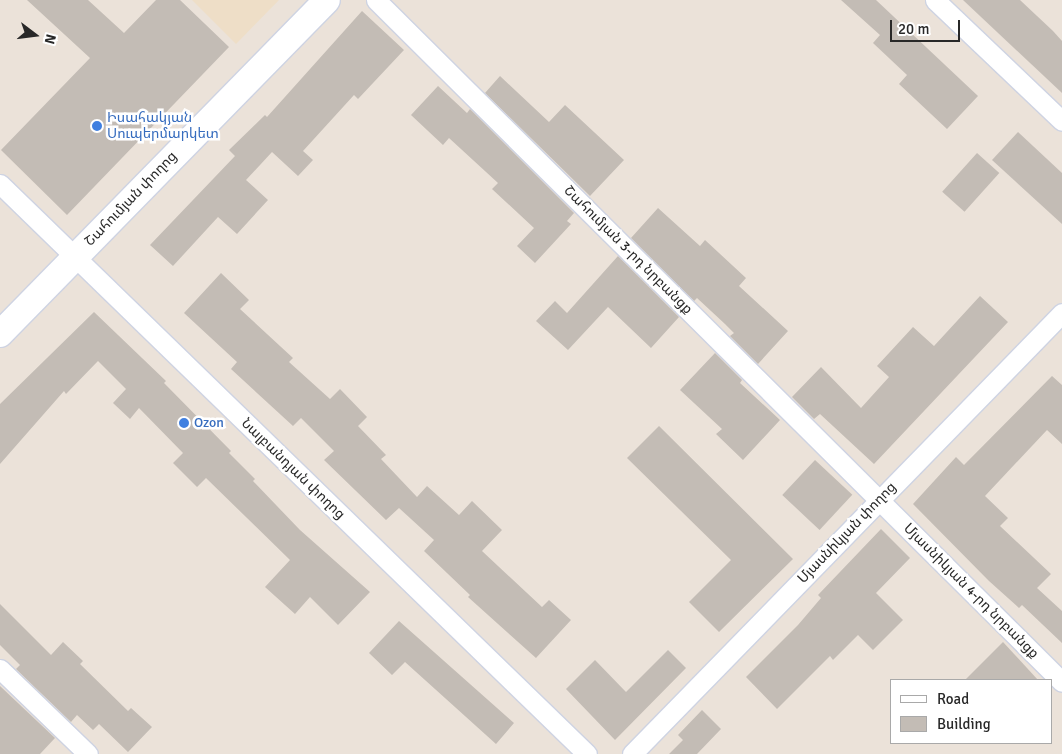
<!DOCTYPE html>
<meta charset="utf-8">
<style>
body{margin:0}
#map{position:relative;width:1062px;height:754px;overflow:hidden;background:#ebe2d9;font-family:Signika,"Noto Sans Armenian",sans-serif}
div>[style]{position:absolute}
.education>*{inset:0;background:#eedec7}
.building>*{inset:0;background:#c3bcb5;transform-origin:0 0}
.roads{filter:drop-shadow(1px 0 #ced3e2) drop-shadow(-1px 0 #ced3e2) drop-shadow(0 1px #ced3e2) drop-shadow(0 -1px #ced3e2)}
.street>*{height:19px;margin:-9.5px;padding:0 9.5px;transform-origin:9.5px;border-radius:9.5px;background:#fff}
.secondary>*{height:26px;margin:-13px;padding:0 13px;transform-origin:13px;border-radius:13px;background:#fff}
.dots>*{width:14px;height:14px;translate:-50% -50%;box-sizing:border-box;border:2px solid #fff;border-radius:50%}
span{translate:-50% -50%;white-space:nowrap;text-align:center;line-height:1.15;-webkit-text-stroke:5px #fff;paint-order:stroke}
.shop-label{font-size:14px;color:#366cbe}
.left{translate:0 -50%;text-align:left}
.street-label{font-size:14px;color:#282828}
.legend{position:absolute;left:890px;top:679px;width:162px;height:65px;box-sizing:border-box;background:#fff;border:1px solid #a9a9a9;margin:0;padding:6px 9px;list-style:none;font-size:15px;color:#282828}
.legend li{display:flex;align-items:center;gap:10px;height:25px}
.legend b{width:25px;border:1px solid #a9a9a9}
.north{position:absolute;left:10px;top:10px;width:50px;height:50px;-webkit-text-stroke:4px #fff;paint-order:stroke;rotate:105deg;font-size:14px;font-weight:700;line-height:20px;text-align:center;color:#282828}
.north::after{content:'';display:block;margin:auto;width:18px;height:22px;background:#282828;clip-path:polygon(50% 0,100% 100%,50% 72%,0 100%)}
.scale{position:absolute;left:890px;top:20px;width:70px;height:22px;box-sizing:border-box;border:2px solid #282828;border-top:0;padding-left:6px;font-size:15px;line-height:18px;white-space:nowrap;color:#282828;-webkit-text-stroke:4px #fff;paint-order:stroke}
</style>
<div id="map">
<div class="education">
<i style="clip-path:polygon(192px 0,279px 0,236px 44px)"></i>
</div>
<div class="building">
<i style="clip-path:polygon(27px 0,88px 0,124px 33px,156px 0,180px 0,229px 47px,67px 215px,1px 150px,90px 58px)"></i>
<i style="clip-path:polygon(841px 0,876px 0,978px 96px,947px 129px,899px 84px,907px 75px,873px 43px,880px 35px)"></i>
<i style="clip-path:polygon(963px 0,1020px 0,1053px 31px,1062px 41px,1062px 93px)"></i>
<i style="clip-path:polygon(362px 11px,404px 50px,358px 99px,354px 95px,303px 151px,313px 160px,298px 176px,272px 152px,246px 180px,268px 200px,237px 234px,218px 217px,173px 266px,150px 245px,235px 156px,229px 150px,265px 115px,267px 117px)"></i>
<i style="clip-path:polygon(500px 76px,549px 122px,565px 105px,624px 160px,590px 196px,485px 93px)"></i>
<i style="clip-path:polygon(438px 86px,467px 113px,470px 109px,574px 213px,567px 221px,571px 224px,535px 263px,517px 246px,534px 228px,492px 189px,498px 183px,449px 138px,443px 145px,411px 115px)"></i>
<i style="clip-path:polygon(1018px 132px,1062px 173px,1062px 224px,992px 160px)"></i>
<i style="left:977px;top:153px;width:30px;height:52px;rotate:42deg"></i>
<i style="clip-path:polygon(658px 208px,700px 246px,705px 240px,746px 278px,739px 286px,788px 331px,758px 364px,730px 336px,734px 333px,725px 324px,697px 298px,694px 301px,631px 238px)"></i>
<i style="clip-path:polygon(618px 256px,679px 317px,651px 348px,608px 307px,568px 350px,536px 321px,555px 301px,567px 313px)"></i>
<i style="clip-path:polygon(221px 273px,249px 300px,240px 309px,293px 358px,289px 362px,330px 399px,340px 389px,367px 417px,358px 426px,386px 455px,381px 459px,417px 497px,427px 486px,459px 515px,472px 501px,502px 530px,482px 551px,542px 607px,549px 600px,571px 620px,536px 658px,468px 597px,470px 595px,424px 551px,434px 540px,399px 508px,386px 520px,324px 460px,334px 451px,301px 418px,293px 426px,231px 369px,237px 362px,184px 313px)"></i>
<i style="clip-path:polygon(980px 296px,1008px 322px,874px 464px,820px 414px,814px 419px,792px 397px,821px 367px,861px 408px,889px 377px,877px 366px,913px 327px,934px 346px)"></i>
<i style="clip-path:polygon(94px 312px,166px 381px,164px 383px,231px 451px,229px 453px,255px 479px,253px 481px,300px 530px,370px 592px,338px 625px,310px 597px,295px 614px,265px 587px,290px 560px,206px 478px,197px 487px,173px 463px,183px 453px,139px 408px,130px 419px,113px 403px,126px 389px,98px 361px,66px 394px,64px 391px,0 464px,0 404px)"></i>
<i style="clip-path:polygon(715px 353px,742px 380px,740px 383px,780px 420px,743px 460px,716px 434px,722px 429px,680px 390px)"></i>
<i style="clip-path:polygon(1052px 376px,1062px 385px,1062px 444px,1047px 430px,985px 496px,1008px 518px,1000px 526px,1051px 574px,1037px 588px,1062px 611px,1062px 643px,1022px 605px,1019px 608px,989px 581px,913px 504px,956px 457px,964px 465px)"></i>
<i style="clip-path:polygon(659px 426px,793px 559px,719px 632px,689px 602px,731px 560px,627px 458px)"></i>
<i style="left:815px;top:460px;width:51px;height:48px;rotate:43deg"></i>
<i style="clip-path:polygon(881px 529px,910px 558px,876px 593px,903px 620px,873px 650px,858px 635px,833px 660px,830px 656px,777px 709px,746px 677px,798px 625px,821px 598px,818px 595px)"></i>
<i style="clip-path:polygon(0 604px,51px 655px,63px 642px,83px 661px,80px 664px,128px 711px,131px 708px,152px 727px,128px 752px,99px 724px,93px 730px,77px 715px,71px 722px,16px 669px,20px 665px,0 645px)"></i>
<i style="clip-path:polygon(399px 621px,514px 723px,496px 744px,405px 662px,392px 675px,369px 653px)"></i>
<i style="clip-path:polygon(1003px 642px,1038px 680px,965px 680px)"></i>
<i style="clip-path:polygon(668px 650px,686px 668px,615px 740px,566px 689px,595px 660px,626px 692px)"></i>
<i style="clip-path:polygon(0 686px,55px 738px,40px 754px,0 754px)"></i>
<i style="clip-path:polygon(702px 710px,721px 729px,697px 754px,669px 754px,683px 740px,678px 735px)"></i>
</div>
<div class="roads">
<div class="street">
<i style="left:376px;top:0;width:967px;rotate:44.83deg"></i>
<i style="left:935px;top:0;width:175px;rotate:43.6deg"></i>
<i style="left:0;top:184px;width:818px;rotate:44.16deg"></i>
<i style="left:0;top:669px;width:122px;rotate:44deg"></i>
<i style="left:632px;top:754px;width:616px;rotate:-45.72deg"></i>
</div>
<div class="secondary">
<i style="left:0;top:334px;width:467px;rotate:-45.6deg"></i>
</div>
</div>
<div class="dots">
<i style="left:97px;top:126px;background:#3f7fe0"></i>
<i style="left:184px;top:423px;background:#3f7fe0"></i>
</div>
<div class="shop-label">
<span class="left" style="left:107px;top:126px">Իսահակյան<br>Սուպերմարկետ</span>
<span class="left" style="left:194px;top:423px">Ozon</span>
</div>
<div class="street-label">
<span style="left:131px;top:199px;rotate:-46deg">Շահումյան փողոց</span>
<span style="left:628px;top:250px;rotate:45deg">Շահումյան 3-րդ նրբանցք</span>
<span style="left:293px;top:469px;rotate:44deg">Նալբանդյան փողոց</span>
<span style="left:847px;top:533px;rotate:-46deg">Մյասնիկյան փողոց</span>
<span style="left:971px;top:591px;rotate:45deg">Մյասնիկյան 4-րդ նրբանցք</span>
</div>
<ul class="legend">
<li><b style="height:6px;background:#fff"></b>Road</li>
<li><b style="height:14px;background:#c3bcb5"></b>Building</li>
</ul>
<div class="north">N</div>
<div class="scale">20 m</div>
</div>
